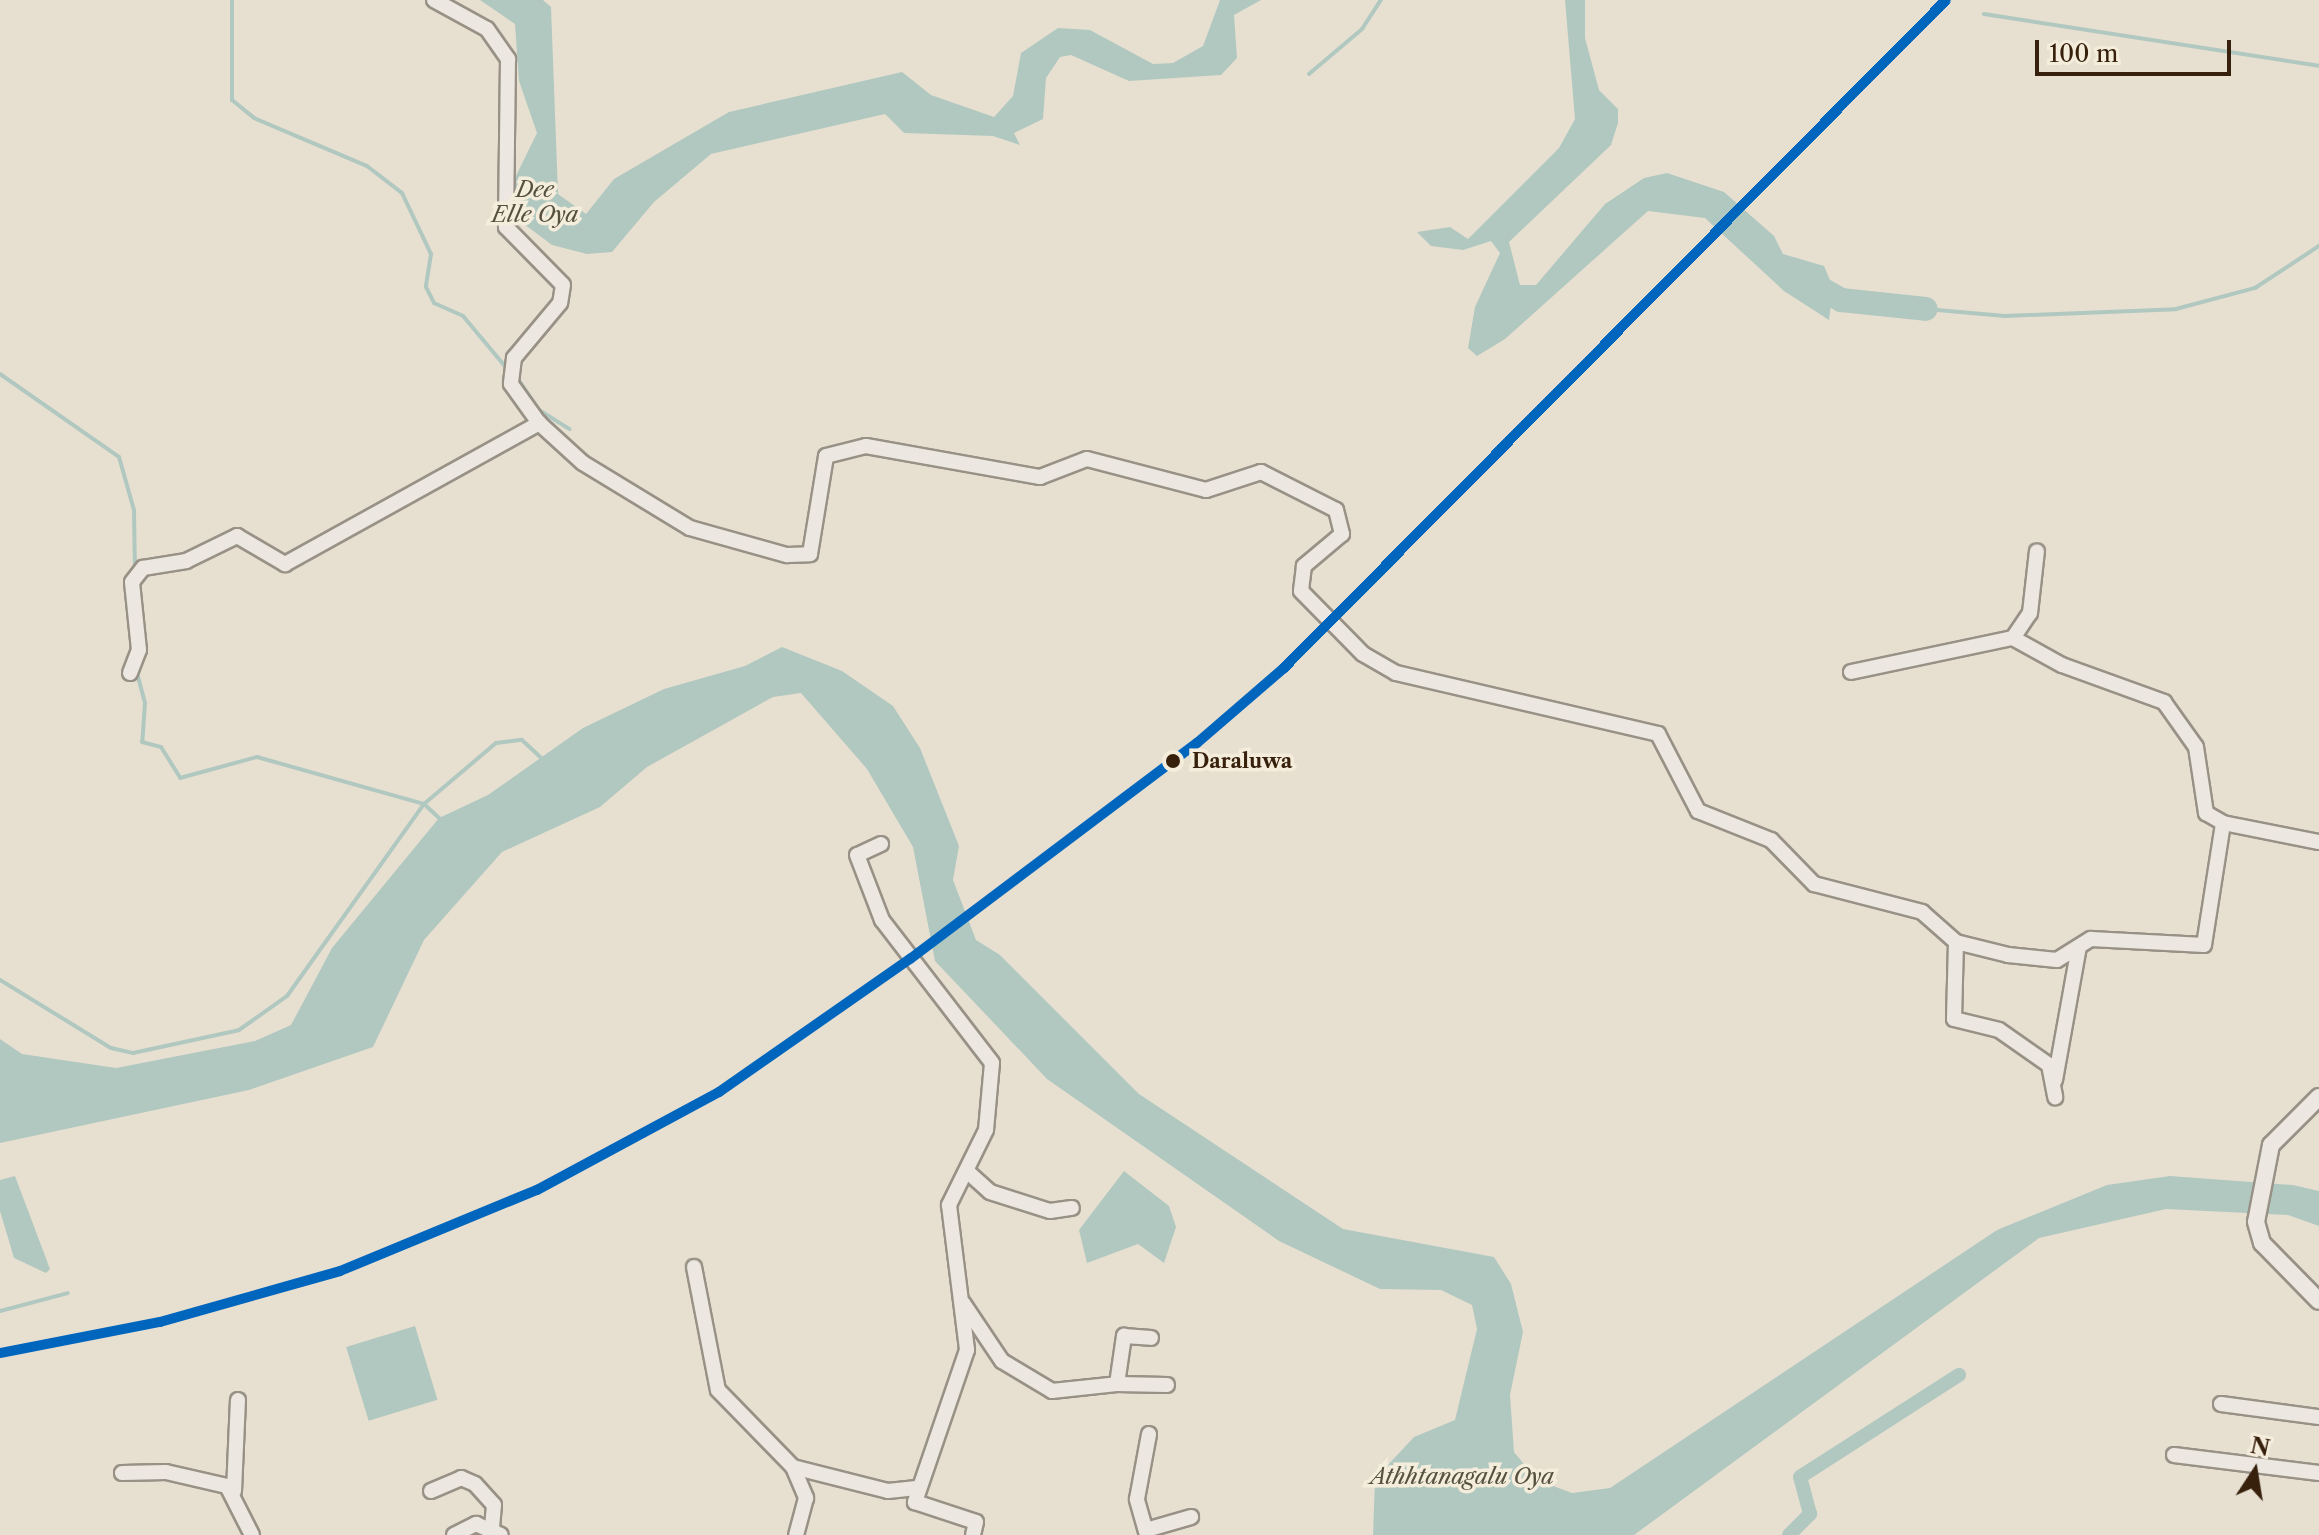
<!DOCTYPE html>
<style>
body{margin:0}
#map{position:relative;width:2319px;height:1535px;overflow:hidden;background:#e7e0d1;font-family:"Libre Caslon Text",serif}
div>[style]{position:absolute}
.water>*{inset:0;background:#b1c8c0;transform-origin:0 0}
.stream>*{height:4px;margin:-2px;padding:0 2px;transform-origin:2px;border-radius:2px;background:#b1c8c0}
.canal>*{height:14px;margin:-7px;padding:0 7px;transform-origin:7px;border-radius:7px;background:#b1c8c0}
.river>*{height:24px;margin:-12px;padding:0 12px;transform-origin:12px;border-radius:12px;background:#b1c8c0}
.roads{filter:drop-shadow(2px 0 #989186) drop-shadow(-2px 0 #989186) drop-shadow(0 2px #989186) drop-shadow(0 -2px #989186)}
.minor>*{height:14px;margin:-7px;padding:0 7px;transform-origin:7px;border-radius:7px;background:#ece8e1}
.tertiary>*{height:16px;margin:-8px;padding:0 8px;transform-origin:8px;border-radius:8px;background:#ece8e1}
.rail-1>*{height:10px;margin:-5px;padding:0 5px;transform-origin:5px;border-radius:5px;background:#0065bd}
.dots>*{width:22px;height:22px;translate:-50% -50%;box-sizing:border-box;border:4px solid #f5eddc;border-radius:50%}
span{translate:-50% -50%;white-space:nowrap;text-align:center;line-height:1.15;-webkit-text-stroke:7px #f5eddc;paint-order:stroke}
.stop-label{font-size:20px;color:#38210c;font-weight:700}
.left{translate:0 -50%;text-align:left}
.water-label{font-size:22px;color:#555040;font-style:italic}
.north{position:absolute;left:2215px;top:1431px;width:80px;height:80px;-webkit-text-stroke:6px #f5eddc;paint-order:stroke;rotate:12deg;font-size:22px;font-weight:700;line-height:32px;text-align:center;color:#38210c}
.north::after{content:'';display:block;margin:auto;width:28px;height:36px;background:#38210c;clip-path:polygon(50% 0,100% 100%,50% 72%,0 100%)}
.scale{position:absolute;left:2035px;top:40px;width:196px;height:36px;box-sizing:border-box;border:4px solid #38210c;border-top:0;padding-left:10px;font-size:24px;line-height:28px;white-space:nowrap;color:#38210c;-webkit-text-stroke:6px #f5eddc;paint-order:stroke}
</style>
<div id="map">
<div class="water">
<i style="clip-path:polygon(480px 0,543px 0,551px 7px,558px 194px,586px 214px,614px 179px,729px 112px,902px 72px,931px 95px,994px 117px,1013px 96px,1021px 53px,1058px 28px,1090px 30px,1153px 64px,1173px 63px,1203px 46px,1220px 0,1261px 0,1234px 15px,1237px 58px,1221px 75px,1129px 81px,1071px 55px,1060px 57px,1046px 78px,1043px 119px,1014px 133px,1020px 145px,993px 136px,904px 133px,885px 114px,711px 154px,654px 202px,612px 252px,587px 254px,552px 245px,512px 215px,510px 188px,537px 133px,519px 81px,515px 24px)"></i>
<i style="clip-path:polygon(1565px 0,1585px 0,1585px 38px,1599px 90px,1618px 109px,1618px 123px,1611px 145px,1509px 242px,1520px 285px,1536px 285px,1605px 204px,1644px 178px,1667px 173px,1724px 192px,1774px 236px,1783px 254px,1824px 266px,1833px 287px,1829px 320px,1784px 291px,1705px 218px,1648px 211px,1505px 339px,1477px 356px,1468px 348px,1475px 307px,1500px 253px,1491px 241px,1463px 250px,1431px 246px,1417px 232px,1450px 227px,1468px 239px,1559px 148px,1575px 119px)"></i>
<i style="clip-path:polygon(782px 647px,842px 671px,893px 706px,920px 748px,959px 846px,953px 880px,976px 940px,1000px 955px,1139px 1094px,1343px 1229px,1494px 1257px,1511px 1284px,1523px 1332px,1510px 1395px,1514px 1452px,1537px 1480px,1572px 1493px,1610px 1488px,1997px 1230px,2107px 1185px,2170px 1176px,2293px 1185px,2319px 1191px,2319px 1226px,2288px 1215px,2166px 1209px,2039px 1238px,1634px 1535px,1373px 1535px,1375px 1479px,1414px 1437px,1455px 1420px,1477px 1329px,1472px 1305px,1441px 1290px,1380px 1289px,1279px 1241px,1047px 1079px,935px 961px,913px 847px,867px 769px,801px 693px,773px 697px,647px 767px,600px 807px,502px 852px,424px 940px,373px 1047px,249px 1090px,0 1143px,0 1039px,22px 1054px,116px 1068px,255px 1041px,291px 1025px,332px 948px,439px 818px,488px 795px,583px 728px,664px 689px,745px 666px)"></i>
<i style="clip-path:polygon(1124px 1171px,1169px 1206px,1176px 1227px,1164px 1263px,1138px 1244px,1087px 1263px,1079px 1230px)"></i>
<i style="clip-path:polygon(15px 1176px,50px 1269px,46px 1273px,14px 1258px,0 1211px,0 1180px)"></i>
<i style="left:415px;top:1326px;width:77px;height:72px;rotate:73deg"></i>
</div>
<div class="stream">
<i style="left:232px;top:0;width:100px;rotate:90deg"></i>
<i style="left:232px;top:100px;width:28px;rotate:39deg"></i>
<i style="left:254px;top:118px;width:123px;rotate:23deg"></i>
<i style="left:367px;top:166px;width:44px;rotate:37.6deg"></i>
<i style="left:402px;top:193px;width:68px;rotate:64.6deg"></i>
<i style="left:431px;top:254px;width:33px;rotate:99deg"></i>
<i style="left:426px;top:287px;width:18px;rotate:63deg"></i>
<i style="left:434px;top:303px;width:32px;rotate:24deg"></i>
<i style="left:463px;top:316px;width:72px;rotate:50.1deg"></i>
<i style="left:1984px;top:14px;width:339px;rotate:8.8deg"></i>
<i style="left:1309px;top:74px;width:70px;rotate:-40.3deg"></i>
<i style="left:1362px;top:29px;width:35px;rotate:-57deg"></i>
<i style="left:1926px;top:309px;width:79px;rotate:5.1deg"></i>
<i style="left:2005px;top:316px;width:171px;rotate:-2.3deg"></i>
<i style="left:2176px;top:309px;width:82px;rotate:-14.9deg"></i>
<i style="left:2255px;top:288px;width:77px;rotate:-33.3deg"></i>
<i style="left:0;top:374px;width:145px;rotate:34.9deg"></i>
<i style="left:119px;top:457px;width:55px;rotate:74.2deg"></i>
<i style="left:134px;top:510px;width:61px;rotate:89.1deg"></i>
<i style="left:516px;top:376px;width:41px;rotate:55.9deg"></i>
<i style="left:539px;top:410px;width:36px;rotate:32deg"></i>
<i style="left:146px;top:648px;width:27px;rotate:110deg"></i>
<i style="left:137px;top:673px;width:31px;rotate:75deg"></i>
<i style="left:145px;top:703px;width:39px;rotate:94deg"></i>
<i style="left:142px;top:742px;width:20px;rotate:15deg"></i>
<i style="left:161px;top:747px;width:36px;rotate:58deg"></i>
<i style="left:180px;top:778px;width:80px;rotate:-15.3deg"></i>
<i style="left:257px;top:757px;width:173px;rotate:15.7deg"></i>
<i style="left:424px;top:804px;width:21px;rotate:43deg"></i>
<i style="left:0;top:980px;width:130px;rotate:31.5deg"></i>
<i style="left:111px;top:1048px;width:23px;rotate:13deg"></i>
<i style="left:133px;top:1053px;width:108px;rotate:-12.2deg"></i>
<i style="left:239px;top:1030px;width:59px;rotate:-35.3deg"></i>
<i style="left:287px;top:996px;width:236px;rotate:-54.5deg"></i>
<i style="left:424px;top:804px;width:94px;rotate:-40.3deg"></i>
<i style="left:496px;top:743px;width:26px;rotate:-7deg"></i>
<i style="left:522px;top:740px;width:26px;rotate:43deg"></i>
<i style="left:0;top:1311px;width:70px;rotate:-14.8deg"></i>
</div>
<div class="canal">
<i style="left:1789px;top:1535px;width:30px;rotate:-45deg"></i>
<i style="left:1810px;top:1514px;width:38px;rotate:-105deg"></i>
<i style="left:1800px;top:1477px;width:189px;rotate:-32.7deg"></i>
</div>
<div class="river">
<i style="left:1805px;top:279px;width:42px;rotate:30.3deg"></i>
<i style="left:1841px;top:300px;width:85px;rotate:6deg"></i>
</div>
<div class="roads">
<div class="minor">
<i style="left:434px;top:0;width:60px;rotate:28.7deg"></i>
<i style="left:487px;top:29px;width:37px;rotate:55deg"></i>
<i style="left:508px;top:59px;width:168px;rotate:90.7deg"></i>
<i style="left:506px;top:227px;width:81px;rotate:45.5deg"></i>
<i style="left:563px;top:285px;width:18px;rotate:99deg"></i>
<i style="left:560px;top:303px;width:72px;rotate:129.9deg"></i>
<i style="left:514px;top:358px;width:26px;rotate:97deg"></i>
<i style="left:511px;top:384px;width:48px;rotate:54.3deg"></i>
<i style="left:539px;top:423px;width:59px;rotate:42.3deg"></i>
<i style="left:583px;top:463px;width:125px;rotate:31.3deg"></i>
<i style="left:690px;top:528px;width:101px;rotate:15.6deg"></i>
<i style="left:787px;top:555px;width:23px;rotate:-2deg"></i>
<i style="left:810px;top:554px;width:99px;rotate:-80.7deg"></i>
<i style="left:826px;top:456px;width:41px;rotate:-14deg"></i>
<i style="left:866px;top:446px;width:177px;rotate:10.1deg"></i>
<i style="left:1040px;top:477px;width:50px;rotate:-21deg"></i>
<i style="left:1087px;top:459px;width:123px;rotate:14.6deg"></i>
<i style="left:1206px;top:490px;width:58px;rotate:-18.1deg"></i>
<i style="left:1261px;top:472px;width:84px;rotate:26.9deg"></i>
<i style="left:1336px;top:510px;width:25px;rotate:76deg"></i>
<i style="left:1342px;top:534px;width:50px;rotate:139.9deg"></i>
<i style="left:1304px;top:566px;width:25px;rotate:97deg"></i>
<i style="left:1301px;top:591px;width:88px;rotate:45.5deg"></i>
<i style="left:1363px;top:654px;width:38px;rotate:30deg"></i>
<i style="left:1396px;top:673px;width:269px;rotate:13.1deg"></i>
<i style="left:1658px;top:734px;width:87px;rotate:62.5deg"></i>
<i style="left:1698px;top:811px;width:79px;rotate:21.7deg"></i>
<i style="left:1771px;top:840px;width:62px;rotate:45.7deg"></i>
<i style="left:1814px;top:884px;width:112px;rotate:14.5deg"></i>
<i style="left:1922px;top:912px;width:45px;rotate:41.4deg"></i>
<i style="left:1956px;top:942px;width:54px;rotate:14deg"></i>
<i style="left:2008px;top:955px;width:49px;rotate:5.8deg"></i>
<i style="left:2057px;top:960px;width:40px;rotate:-32deg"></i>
<i style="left:2091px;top:939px;width:113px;rotate:3deg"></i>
<i style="left:2204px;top:945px;width:123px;rotate:-81.1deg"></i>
<i style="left:2223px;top:823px;width:98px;rotate:11.2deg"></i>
<i style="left:2013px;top:638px;width:56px;rotate:28.9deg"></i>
<i style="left:2062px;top:665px;width:109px;rotate:19.9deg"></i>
<i style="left:2164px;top:702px;width:55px;rotate:54.6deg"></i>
<i style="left:2196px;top:747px;width:67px;rotate:81.4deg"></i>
<i style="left:2206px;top:813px;width:20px;rotate:30deg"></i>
<i style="left:1851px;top:672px;width:166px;rotate:-11.9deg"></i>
<i style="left:2013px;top:638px;width:30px;rotate:-56deg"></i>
<i style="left:2030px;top:613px;width:62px;rotate:-83.6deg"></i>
<i style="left:130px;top:673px;width:25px;rotate:-69deg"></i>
<i style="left:139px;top:650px;width:68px;rotate:-95.9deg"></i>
<i style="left:132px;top:582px;width:18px;rotate:-52deg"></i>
<i style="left:143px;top:568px;width:44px;rotate:-9.2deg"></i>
<i style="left:186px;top:561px;width:57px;rotate:-26.1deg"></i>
<i style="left:237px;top:536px;width:56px;rotate:30.3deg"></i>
<i style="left:285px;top:564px;width:291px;rotate:-29deg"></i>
<i style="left:881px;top:844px;width:26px;rotate:155deg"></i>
<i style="left:857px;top:855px;width:70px;rotate:69deg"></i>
<i style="left:882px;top:920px;width:180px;rotate:52.4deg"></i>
<i style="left:992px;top:1063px;width:67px;rotate:95.1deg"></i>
<i style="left:986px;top:1130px;width:84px;rotate:116.3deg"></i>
<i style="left:949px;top:1205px;width:146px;rotate:82.9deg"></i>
<i style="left:967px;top:1350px;width:161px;rotate:108.9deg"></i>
<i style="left:915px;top:1502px;width:64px;rotate:18.2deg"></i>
<i style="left:976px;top:1522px;width:13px;rotate:103deg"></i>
<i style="left:1956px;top:942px;width:77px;rotate:91.5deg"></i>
<i style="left:1954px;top:1019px;width:46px;rotate:13.7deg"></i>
<i style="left:1999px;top:1030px;width:61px;rotate:35deg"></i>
<i style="left:2049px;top:1065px;width:33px;rotate:79deg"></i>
<i style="left:2055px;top:1080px;width:135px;rotate:-79.8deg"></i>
<i style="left:969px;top:1173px;width:28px;rotate:42deg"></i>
<i style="left:990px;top:1192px;width:63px;rotate:17.6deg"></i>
<i style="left:1050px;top:1211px;width:22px;rotate:-8deg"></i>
<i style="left:694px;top:1267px;width:125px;rotate:79deg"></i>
<i style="left:718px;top:1390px;width:107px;rotate:45.8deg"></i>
<i style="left:793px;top:1467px;width:34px;rotate:67deg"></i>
<i style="left:806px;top:1498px;width:38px;rotate:105deg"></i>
<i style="left:963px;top:1303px;width:70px;rotate:56.1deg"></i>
<i style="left:1002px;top:1361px;width:58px;rotate:31deg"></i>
<i style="left:1052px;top:1391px;width:65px;rotate:-6.1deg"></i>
<i style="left:1117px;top:1384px;width:49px;rotate:-81.7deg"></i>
<i style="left:1124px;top:1336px;width:27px;rotate:4deg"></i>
<i style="left:1117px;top:1384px;width:50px;rotate:1.1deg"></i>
<i style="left:2221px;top:1404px;width:99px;rotate:7.6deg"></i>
<i style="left:2174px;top:1455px;width:146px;rotate:7.1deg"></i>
<i style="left:793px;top:1467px;width:98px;rotate:14.2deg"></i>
<i style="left:888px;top:1491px;width:31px;rotate:-6deg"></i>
<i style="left:122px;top:1473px;width:44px;rotate:-1.3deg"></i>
<i style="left:166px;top:1472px;width:63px;rotate:12.9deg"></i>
<i style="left:227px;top:1486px;width:55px;rotate:63deg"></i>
<i style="left:234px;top:1491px;width:91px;rotate:-87.5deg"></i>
<i style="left:431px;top:1491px;width:33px;rotate:-23deg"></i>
<i style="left:461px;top:1478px;width:15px;rotate:23deg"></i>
<i style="left:475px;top:1484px;width:28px;rotate:48deg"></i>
<i style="left:494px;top:1505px;width:21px;rotate:95deg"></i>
<i style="left:1146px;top:1530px;width:47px;rotate:-16.1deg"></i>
<i style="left:454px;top:1535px;width:25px;rotate:-27deg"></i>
<i style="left:476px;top:1524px;width:27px;rotate:24deg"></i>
<i style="left:1147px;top:1535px;width:37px;rotate:-106deg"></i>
<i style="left:1137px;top:1499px;width:66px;rotate:-79.5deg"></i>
</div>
<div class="tertiary">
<i style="left:2319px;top:1097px;width:68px;rotate:135deg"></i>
<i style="left:2271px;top:1145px;width:78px;rotate:101deg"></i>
<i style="left:2256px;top:1222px;width:22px;rotate:74deg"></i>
<i style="left:2262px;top:1243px;width:81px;rotate:45.5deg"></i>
</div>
</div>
<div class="rail-1">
<i style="left:0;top:1353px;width:163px;rotate:-11deg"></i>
<i style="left:160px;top:1322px;width:187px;rotate:-15.8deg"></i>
<i style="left:340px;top:1271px;width:213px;rotate:-22.4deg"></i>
<i style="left:537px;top:1190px;width:207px;rotate:-28.3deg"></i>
<i style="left:719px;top:1092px;width:233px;rotate:-34.9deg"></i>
<i style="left:910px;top:959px;width:359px;rotate:-37deg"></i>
<i style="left:1197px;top:743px;width:115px;rotate:-40.8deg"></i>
<i style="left:1284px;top:668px;width:940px;rotate:-45.26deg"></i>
</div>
<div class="dots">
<i style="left:1173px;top:761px;background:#38210c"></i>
</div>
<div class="stop-label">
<span class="left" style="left:1192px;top:761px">Daraluwa</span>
</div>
<div class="water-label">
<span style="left:535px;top:202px">Dee<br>Elle Oya</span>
<span style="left:1462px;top:1477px">Athhtanagalu Oya</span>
</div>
<div class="north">N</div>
<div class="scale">100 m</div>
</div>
